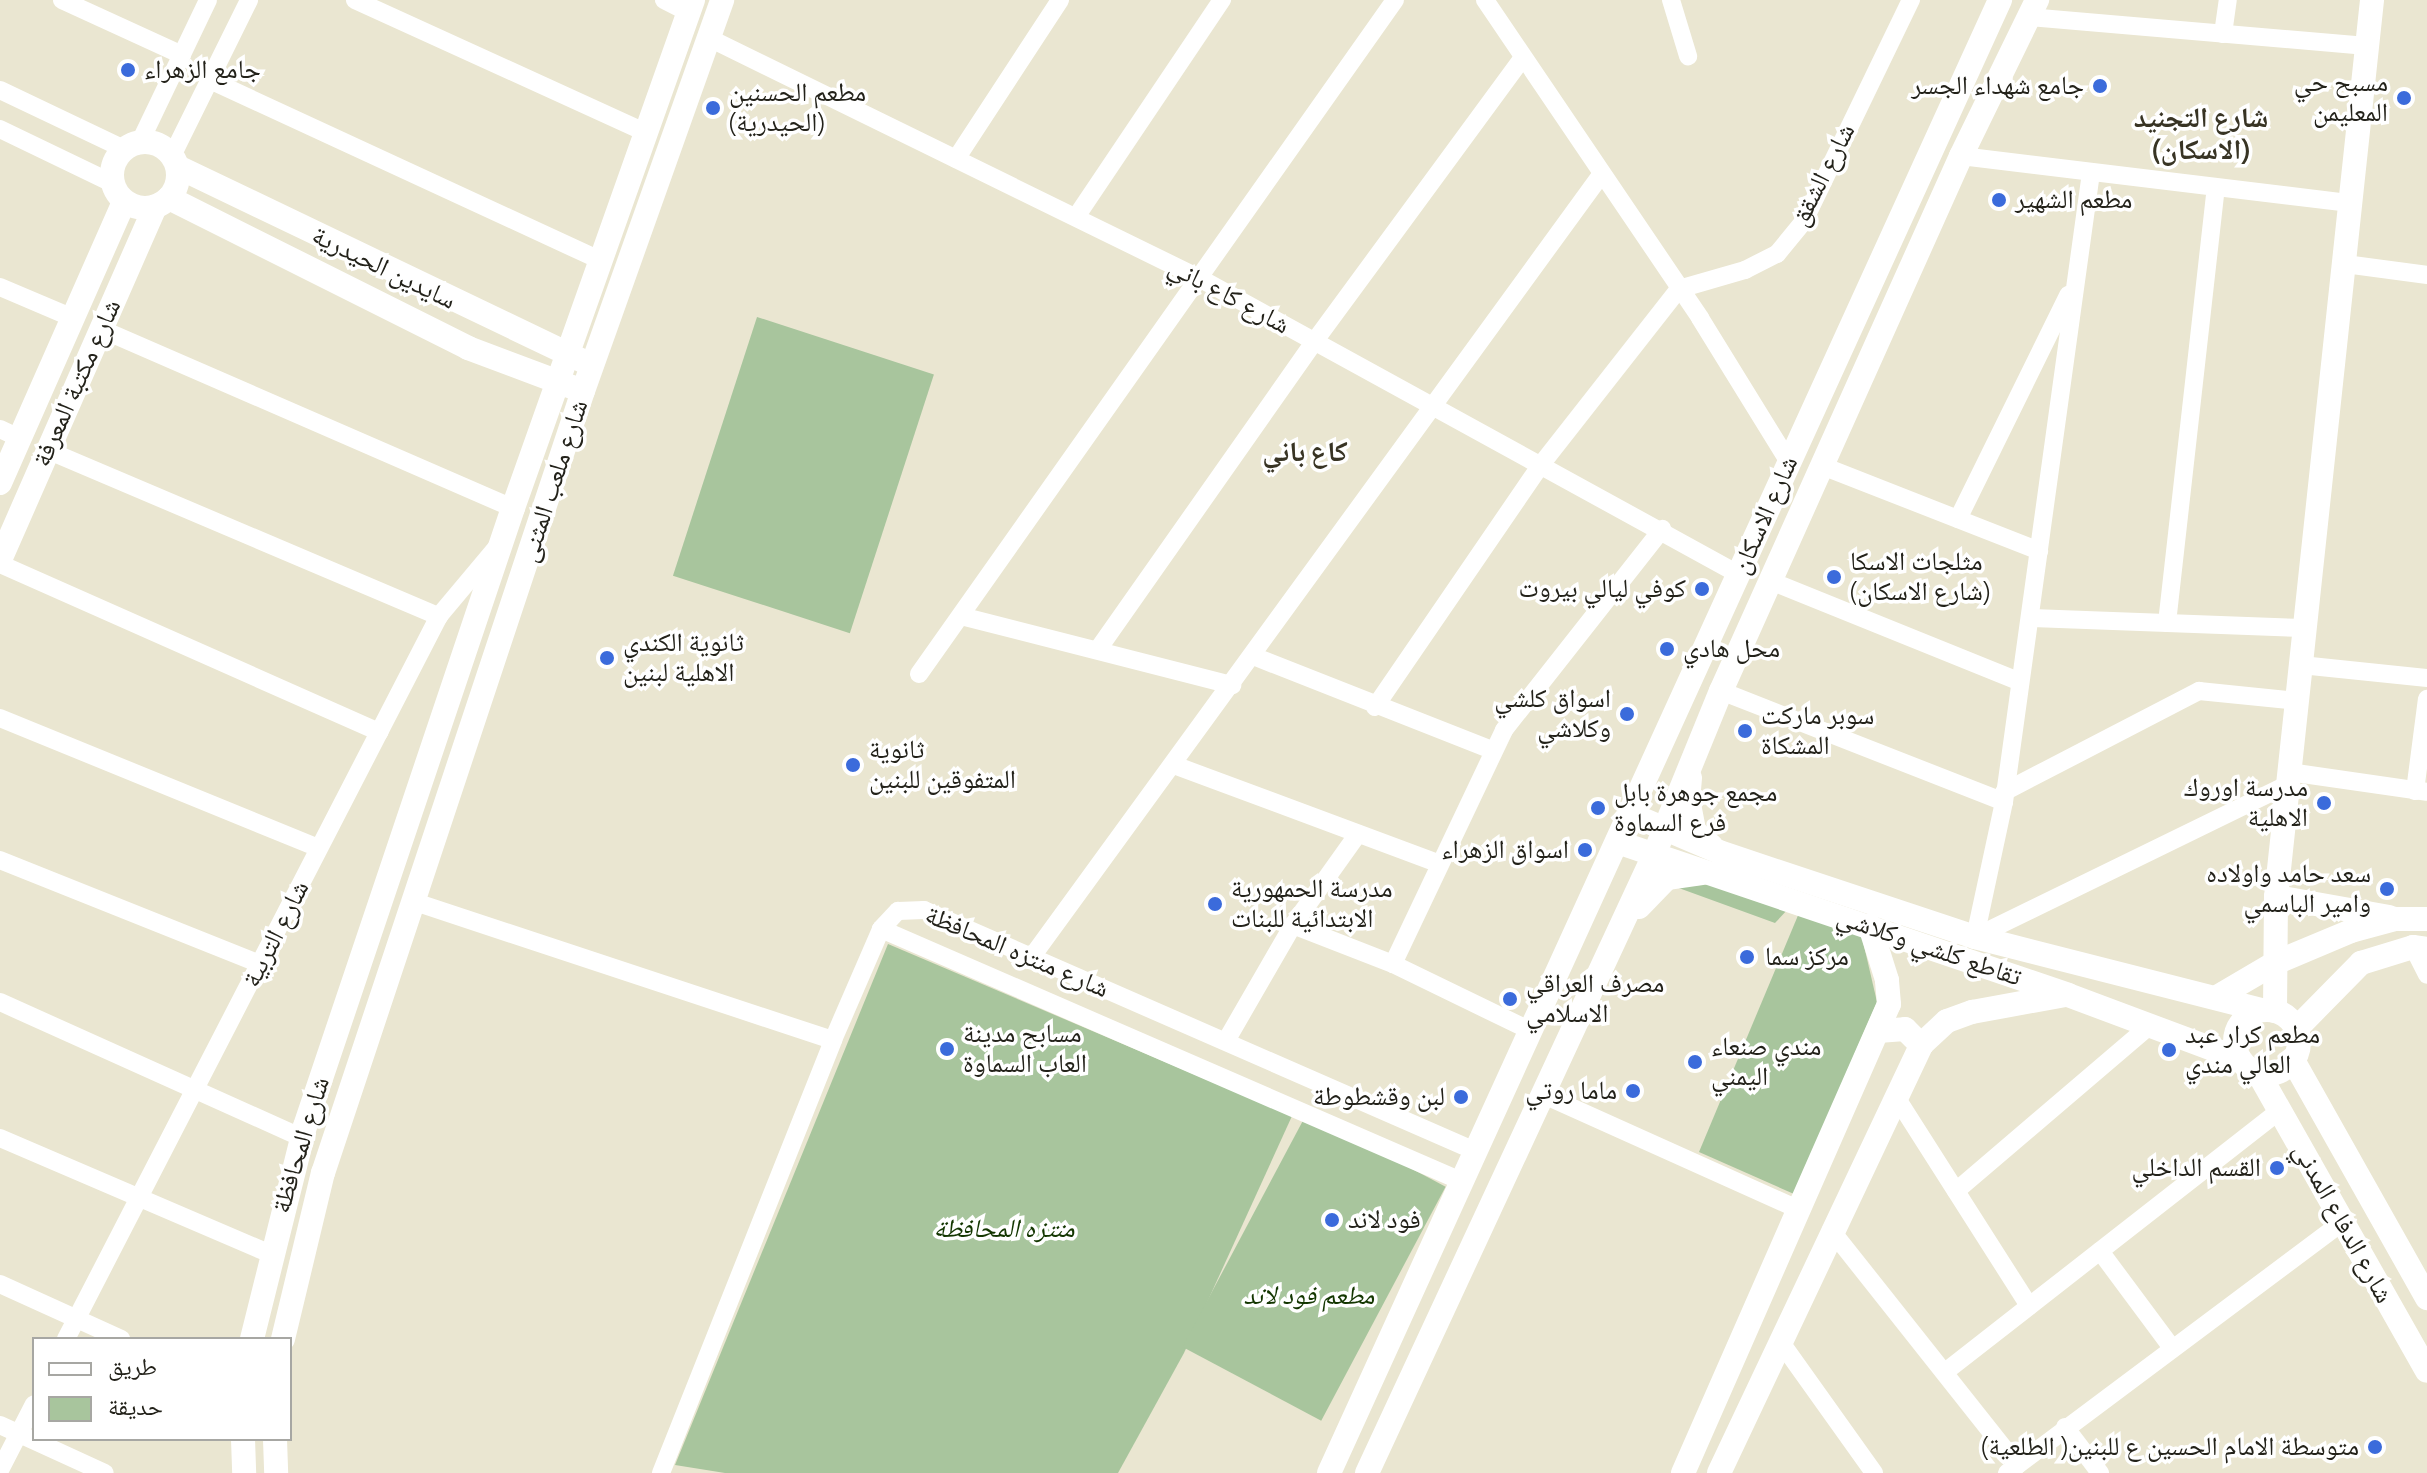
<!DOCTYPE html>
<meta charset="utf-8">
<style>
body{margin:0}
#map{position:relative;width:2427px;height:1473px;overflow:hidden;background:#eae6d1;font-family:"Zilla Slab","Noto Naskh Arabic",serif}
div>[style]{position:absolute}
.green>*{inset:0;background:#a8c59d;transform-origin:0 0}
.street>*{height:18px;margin:-9px;padding:0 9px;transform-origin:9px;border-radius:9px;background:#fff}
.secondary>*{height:24px;margin:-12px;padding:0 12px;transform-origin:12px;border-radius:12px;background:#fff}
.secondary>.ring{margin:-12px;padding:0;box-sizing:content-box;background:none;border:24px solid #fff;border-radius:50%}
.dots>*{width:22px;height:22px;translate:-50% -50%;box-sizing:border-box;border:4px solid #fff;border-radius:50%}
span{translate:-50% -50%;white-space:nowrap;text-align:center;line-height:1.15;-webkit-text-stroke:7px #fff;paint-order:stroke}
.poi-label{font-size:26px;color:#23221a}
.left{translate:0 -50%;text-align:left}
.right{translate:-100% -50%;text-align:right}
.street-label{font-size:26px;color:#23221a}
.park-label{font-size:26px;color:#133600;font-style:italic}
.neighbourhood-label{font-size:28px;color:#383424;font-weight:700}
.legend{position:absolute;left:32px;top:1337px;width:260px;height:104px;box-sizing:border-box;background:#fff;border:2px solid #a7a7a3;margin:0;padding:10px 14px;list-style:none;font-size:24px;color:#23221a}
.legend li{display:flex;align-items:center;gap:16px;height:40px}
.legend b{width:40px;border:2px solid #a7a7a3}
</style>
<div id="map">
<div class="green">
<i style="left:757px;top:317px;width:186px;height:272px;rotate:18deg"></i>
<i style="clip-path:polygon(1713px 884px,1789px 908px,1775px 923px,1676px 887px)"></i>
<i style="clip-path:polygon(1799px 913px,1861px 933px,1877px 1002px,1794px 1194px,1699px 1152px)"></i>
<i style="clip-path:polygon(888px 944px,1292px 1116px,1184px 1353px,1118px 1473px,725px 1473px,675px 1465px)"></i>
<i style="left:1307px;top:1113px;width:157px;height:265px;rotate:28deg"></i>
</div>
<div class="street">
<i style="left:62px;top:0;width:132px;rotate:24.6deg"></i>
<i style="left:355px;top:0;width:321px;rotate:24.5deg"></i>
<i style="left:664px;top:0;width:27px;rotate:27deg"></i>
<i style="left:1485px;top:0;width:384px;rotate:55.9deg"></i>
<i style="left:1700px;top:318px;width:169px;rotate:58.3deg"></i>
<i style="left:1671px;top:0;width:59px;rotate:73.1deg"></i>
<i style="left:2029px;top:17px;width:339px;rotate:4.9deg"></i>
<i style="left:2223px;top:34px;width:34px;rotate:-82deg"></i>
<i style="left:709px;top:38px;width:548px;rotate:26.1deg"></i>
<i style="left:1201px;top:279px;width:613px;rotate:28.78deg"></i>
<i style="left:210px;top:80px;width:432px;rotate:24.8deg"></i>
<i style="left:0;top:90px;width:137px;rotate:25.4deg"></i>
<i style="left:0;top:129px;width:124px;rotate:25.7deg"></i>
<i style="left:140px;top:142px;width:157px;rotate:-64.4deg"></i>
<i style="left:172px;top:156px;width:174px;rotate:-63.7deg"></i>
<i style="left:1961px;top:156px;width:394px;rotate:6.9deg"></i>
<i style="left:956px;top:159px;width:190px;rotate:-56.8deg"></i>
<i style="left:1076px;top:217px;width:262px;rotate:-56.1deg"></i>
<i style="left:2345px;top:264px;width:83px;rotate:7.6deg"></i>
<i style="left:0;top:287px;width:79px;rotate:23deg"></i>
<i style="left:101px;top:329px;width:449px;rotate:23.5deg"></i>
<i style="left:0;top:429px;width:21px;rotate:25deg"></i>
<i style="left:47px;top:450px;width:426px;rotate:23deg"></i>
<i style="left:1825px;top:467px;width:230px;rotate:21.4deg"></i>
<i style="left:1958px;top:519px;width:250px;rotate:-63.8deg"></i>
<i style="left:0;top:564px;width:415px;rotate:23.9deg"></i>
<i style="left:1773px;top:582px;width:266px;rotate:22deg"></i>
<i style="left:961px;top:616px;width:280px;rotate:14.3deg"></i>
<i style="left:2030px;top:618px;width:275px;rotate:2.1deg"></i>
<i style="left:2167px;top:623px;width:438px;rotate:-83.6deg"></i>
<i style="left:1099px;top:648px;width:374px;rotate:-54.9deg"></i>
<i style="left:1314px;top:342px;width:351px;rotate:-53.7deg"></i>
<i style="left:1253px;top:656px;width:257px;rotate:21.5deg"></i>
<i style="left:2301px;top:665px;width:127px;rotate:5.9deg"></i>
<i style="left:919px;top:674px;width:825px;rotate:-54.77deg"></i>
<i style="left:1721px;top:691px;width:304px;rotate:21.4deg"></i>
<i style="left:1375px;top:707px;width:292px;rotate:-55.6deg"></i>
<i style="left:1540px;top:466px;width:225px;rotate:-51.9deg"></i>
<i style="left:1679px;top:289px;width:69px;rotate:-16.1deg"></i>
<i style="left:1745px;top:270px;width:36px;rotate:-27deg"></i>
<i style="left:1777px;top:254px;width:43px;rotate:-50.7deg"></i>
<i style="left:1804px;top:221px;width:246px;rotate:-64.2deg"></i>
<i style="left:0;top:718px;width:344px;rotate:22.2deg"></i>
<i style="left:1174px;top:765px;width:281px;rotate:20.4deg"></i>
<i style="left:2289px;top:772px;width:139px;rotate:8.2deg"></i>
<i style="left:2415px;top:791px;width:93px;rotate:-82.6deg"></i>
<i style="left:2004px;top:792px;width:220px;rotate:-27.4deg"></i>
<i style="left:2199px;top:691px;width:99px;rotate:5.8deg"></i>
<i style="left:0;top:860px;width:280px;rotate:21.8deg"></i>
<i style="left:415px;top:902px;width:440px;rotate:18.3deg"></i>
<i style="left:1293px;top:925px;width:107px;rotate:21.3deg"></i>
<i style="left:1393px;top:964px;width:153px;rotate:25.9deg"></i>
<i style="left:881px;top:929px;width:635px;rotate:23.49deg"></i>
<i style="left:1975px;top:937px;width:138px;rotate:-77.9deg"></i>
<i style="left:2004px;top:802px;width:635px;rotate:-82.13deg"></i>
<i style="left:1975px;top:937px;width:347px;rotate:-26deg"></i>
<i style="left:2413px;top:947px;width:31px;rotate:63deg"></i>
<i style="left:1031px;top:958px;width:968px;rotate:-53.95deg"></i>
<i style="left:1393px;top:964px;width:259px;rotate:-64.6deg"></i>
<i style="left:1504px;top:730px;width:256px;rotate:-51.8deg"></i>
<i style="left:0;top:1002px;width:331px;rotate:24.2deg"></i>
<i style="left:1226px;top:1041px;width:134px;rotate:-60deg"></i>
<i style="left:1293px;top:925px;width:112px;rotate:-54.5deg"></i>
<i style="left:1544px;top:1095px;width:281px;rotate:24.2deg"></i>
<i style="left:1896px;top:1097px;width:248px;rotate:57.5deg"></i>
<i style="left:0;top:1138px;width:294px;rotate:23.2deg"></i>
<i style="left:1956px;top:1191px;width:254px;rotate:-40.5deg"></i>
<i style="left:1831px;top:1230px;width:300px;rotate:51.6deg"></i>
<i style="left:2100px;top:1251px;width:121px;rotate:53.4deg"></i>
<i style="left:0;top:1284px;width:133px;rotate:24.4deg"></i>
<i style="left:66px;top:1339px;width:814px;rotate:-62.71deg"></i>
<i style="left:439px;top:616px;width:90px;rotate:-50deg"></i>
<i style="left:1780px;top:1341px;width:162px;rotate:54.5deg"></i>
<i style="left:1945px;top:1372px;width:425px;rotate:-38deg"></i>
<i style="left:0;top:1425px;width:115px;rotate:24.6deg"></i>
<i style="left:2065px;top:1427px;width:58px;rotate:52.7deg"></i>
<i style="left:0;top:1470px;width:74px;rotate:-62.7deg"></i>
<i style="left:661px;top:1473px;width:466px;rotate:-68.3deg"></i>
<i style="left:833px;top:1040px;width:121px;rotate:-66.6deg"></i>
<i style="left:881px;top:929px;width:25px;rotate:-47deg"></i>
<i style="left:898px;top:911px;width:26px;rotate:-2deg"></i>
<i style="left:924px;top:910px;width:604px;rotate:23.63deg"></i>
<i style="left:2007px;top:1473px;width:419px;rotate:-36.8deg"></i>
</div>
<div class="secondary">
<i class="ring" style="left:112px;top:142px;width:42px;height:42px"></i>
<i style="left:178px;top:167px;width:449px;rotate:25.6deg"></i>
<i style="left:169px;top:198px;width:335px;rotate:26.6deg"></i>
<i style="left:468px;top:348px;width:111px;rotate:20.6deg"></i>
<i style="left:0;top:483px;width:307px;rotate:-66.2deg"></i>
<i style="left:0;top:560px;width:386px;rotate:-66.3deg"></i>
<i style="left:1690px;top:778px;width:21px;rotate:95deg"></i>
<i style="left:1688px;top:799px;width:33px;rotate:79deg"></i>
<i style="left:1694px;top:831px;width:23px;rotate:41deg"></i>
<i style="left:1630px;top:814px;width:97px;rotate:23.1deg"></i>
<i style="left:1719px;top:852px;width:270px;rotate:18.4deg"></i>
<i style="left:1975px;top:937px;width:296px;rotate:14.3deg"></i>
<i style="left:1617px;top:842px;width:476px;rotate:18.7deg"></i>
<i style="left:2068px;top:995px;width:183px;rotate:20.5deg"></i>
<i style="left:2276px;top:897px;width:115px;rotate:10deg"></i>
<i style="left:1639px;top:907px;width:40px;rotate:-46deg"></i>
<i style="left:1667px;top:878px;width:35px;rotate:-8deg"></i>
<i style="left:2217px;top:997px;width:67px;rotate:-30.4deg"></i>
<i style="left:2275px;top:963px;width:82px;rotate:-22.8deg"></i>
<i style="left:2351px;top:931px;width:46px;rotate:-15.3deg"></i>
<i style="left:2395px;top:919px;width:32px"></i>
<i class="ring" style="left:2235px;top:1010px;width:40px;height:40px"></i>
<i style="left:2275px;top:1011px;width:114px;rotate:-89.5deg"></i>
<i style="left:2276px;top:897px;width:902px;rotate:-83.89deg"></i>
<i style="left:2298px;top:1027px;width:90px;rotate:-45.5deg"></i>
<i style="left:2361px;top:963px;width:54px;rotate:-17.1deg"></i>
<i style="left:2413px;top:947px;width:14px;rotate:8deg"></i>
<i style="left:1878px;top:1031px;width:27px;rotate:-4deg"></i>
<i style="left:1905px;top:1029px;width:23px;rotate:45deg"></i>
<i style="left:2294px;top:1062px;width:271px;rotate:60.6deg"></i>
<i style="left:2259px;top:1074px;width:341px;rotate:60.5deg"></i>
<i style="left:252px;top:1339px;width:219px;rotate:-76deg"></i>
<i style="left:305px;top:1126px;width:652px;rotate:-71.4deg"></i>
<i style="left:513px;top:508px;width:539px;rotate:-70.49deg"></i>
<i style="left:283px;top:1339px;width:171px;rotate:-76.5deg"></i>
<i style="left:323px;top:1173px;width:824px;rotate:-71.61deg"></i>
<i style="left:583px;top:391px;width:415px;rotate:-70.4deg"></i>
<i style="left:243px;top:1439px;width:34px;rotate:88deg"></i>
<i style="left:275px;top:1439px;width:34px;rotate:88deg"></i>
<i style="left:1329px;top:1473px;width:1619px;rotate:-65.51deg"></i>
<i style="left:1367px;top:1473px;width:681px;rotate:-65.09deg"></i>
<i style="left:1654px;top:855px;width:177px;rotate:-67.8deg"></i>
<i style="left:1721px;top:691px;width:586px;rotate:-65.84deg"></i>
<i style="left:1961px;top:156px;width:174px;rotate:-64deg"></i>
<i style="left:1683px;top:1473px;width:512px;rotate:-66.29deg"></i>
<i style="left:1889px;top:1004px;width:24px;rotate:-95deg"></i>
<i style="left:1887px;top:980px;width:57px;rotate:-107.5deg"></i>
<i style="left:1719px;top:1473px;width:473px;rotate:-64.7deg"></i>
<i style="left:1921px;top:1045px;width:35px;rotate:-43deg"></i>
<i style="left:1947px;top:1021px;width:27px;rotate:-20deg"></i>
<i style="left:1972px;top:1012px;width:95px;rotate:-10.4deg"></i>
</div>
<div class="dots">
<i style="left:128px;top:70px;background:#3b6bdb"></i>
<i style="left:2100px;top:86px;background:#3b6bdb"></i>
<i style="left:2404px;top:98px;background:#3b6bdb"></i>
<i style="left:713px;top:108px;background:#3b6bdb"></i>
<i style="left:1999px;top:200px;background:#3b6bdb"></i>
<i style="left:1834px;top:577px;background:#3b6bdb"></i>
<i style="left:1702px;top:589px;background:#3b6bdb"></i>
<i style="left:1667px;top:649px;background:#3b6bdb"></i>
<i style="left:607px;top:658px;background:#3b6bdb"></i>
<i style="left:1627px;top:714px;background:#3b6bdb"></i>
<i style="left:1745px;top:731px;background:#3b6bdb"></i>
<i style="left:853px;top:765px;background:#3b6bdb"></i>
<i style="left:2324px;top:803px;background:#3b6bdb"></i>
<i style="left:1598px;top:808px;background:#3b6bdb"></i>
<i style="left:1585px;top:850px;background:#3b6bdb"></i>
<i style="left:2387px;top:889px;background:#3b6bdb"></i>
<i style="left:1215px;top:904px;background:#3b6bdb"></i>
<i style="left:1747px;top:957px;background:#3b6bdb"></i>
<i style="left:1510px;top:999px;background:#3b6bdb"></i>
<i style="left:947px;top:1049px;background:#3b6bdb"></i>
<i style="left:2169px;top:1050px;background:#3b6bdb"></i>
<i style="left:1695px;top:1062px;background:#3b6bdb"></i>
<i style="left:1633px;top:1091px;background:#3b6bdb"></i>
<i style="left:1461px;top:1097px;background:#3b6bdb"></i>
<i style="left:2277px;top:1168px;background:#3b6bdb"></i>
<i style="left:1332px;top:1220px;background:#3b6bdb"></i>
<i style="left:2375px;top:1447px;background:#3b6bdb"></i>
</div>
<div class="poi-label">
<span class="left" style="left:144px;top:70px">جامع الزهراء</span>
<span class="right" style="left:2388px;top:98px">مسبح حي<br>المعليمن</span>
<span class="right" style="left:2084px;top:86px">جامع شهداء الجسر</span>
<span class="left" style="left:729px;top:108px">مطعم الحسنين<br>(الحيدرية)</span>
<span class="left" style="left:2015px;top:200px">مطعم الشهير</span>
<span class="left" style="left:1850px;top:577px">مثلجات الاسكا<br>(شارع الاسكان)</span>
<span class="right" style="left:1686px;top:589px">كوفي ليالي بيروت</span>
<span class="left" style="left:623px;top:658px">ثانوية الكندي<br>الاهلية لبنين</span>
<span class="left" style="left:1683px;top:649px">محل هادي</span>
<span class="right" style="left:1611px;top:714px">اسواق كلشي<br>وكلاشي</span>
<span class="left" style="left:1761px;top:731px">سوبر ماركت<br>المشكاة</span>
<span class="left" style="left:869px;top:765px">ثانوية<br>المتفوقين للبنين</span>
<span class="right" style="left:2308px;top:803px">مدرسة اوروك<br>الاهلية</span>
<span class="left" style="left:1614px;top:808px">مجمع جوهرة بابل<br>فرع السماوة</span>
<span class="right" style="left:1569px;top:850px">اسواق الزهراء</span>
<span class="right" style="left:2371px;top:889px">سعد حامد واولاده<br>وامير الباسمي</span>
<span class="left" style="left:1231px;top:904px">مدرسة الحمهورية<br>الابتدائية للبنات</span>
<span class="left" style="left:1765px;top:957px">مركز سما</span>
<span class="left" style="left:1526px;top:999px">مصرف العراقي<br>الاسلامي</span>
<span class="left" style="left:963px;top:1049px">مسابح مدينة<br>العاب السماوة</span>
<span class="left" style="left:2185px;top:1050px">مطعم كرار عبد<br>العالي مندي</span>
<span class="left" style="left:1711px;top:1062px">مندي صنعاء<br>اليمني</span>
<span class="right" style="left:1617px;top:1091px">ماما روتي</span>
<span class="right" style="left:1445px;top:1097px">لبن وقشطوطة</span>
<span class="right" style="left:2261px;top:1168px">القسم الداخلي</span>
<span class="left" style="left:1348px;top:1220px">فود لاند</span>
<span class="right" style="left:2359px;top:1447px">متوسطة الامام الحسين ع للبنين( الطلعية)</span>
</div>
<div class="street-label">
<span style="left:1823px;top:175px;rotate:-63deg">شارع الشقق</span>
<span style="left:384px;top:268px;rotate:26deg">سايدين الحيدرية</span>
<span style="left:1229px;top:296px;rotate:28deg">شارع كاع باني</span>
<span style="left:77px;top:383px;rotate:-66deg">شارع مكتبة المعرفة</span>
<span style="left:554px;top:481px;rotate:-72deg">شارع ملعب المثنى</span>
<span style="left:1765px;top:515px;rotate:-66deg">شارع الاسكان</span>
<span style="left:276px;top:934px;rotate:-63deg">شارع التربية</span>
<span style="left:1929px;top:947px;rotate:19deg">تقاطع كلشي وكلاشي</span>
<span style="left:1017px;top:952px;rotate:23deg">شارع منتزه المحافظة</span>
<span style="left:301px;top:1145px;rotate:-73deg">شارع المحافظة</span>
<span style="left:2343px;top:1223px;rotate:61deg">شارع الدفاع المدني</span>
</div>
<div class="park-label">
<span style="left:1004px;top:1229px">منتزه المحافظة</span>
<span style="left:1309px;top:1296px">مطعم فود لاند</span>
</div>
<div class="neighbourhood-label">
<span style="left:2201px;top:134px">شارع التجنيد<br>(الاسكان)</span>
<span style="left:1305px;top:452px">كاع باني</span>
</div>
<ul class="legend">
<li><b style="height:10px;background:#fff"></b>طريق</li>
<li><b style="height:22px;background:#a8c59d"></b>حديقة</li>
</ul>
</div>
